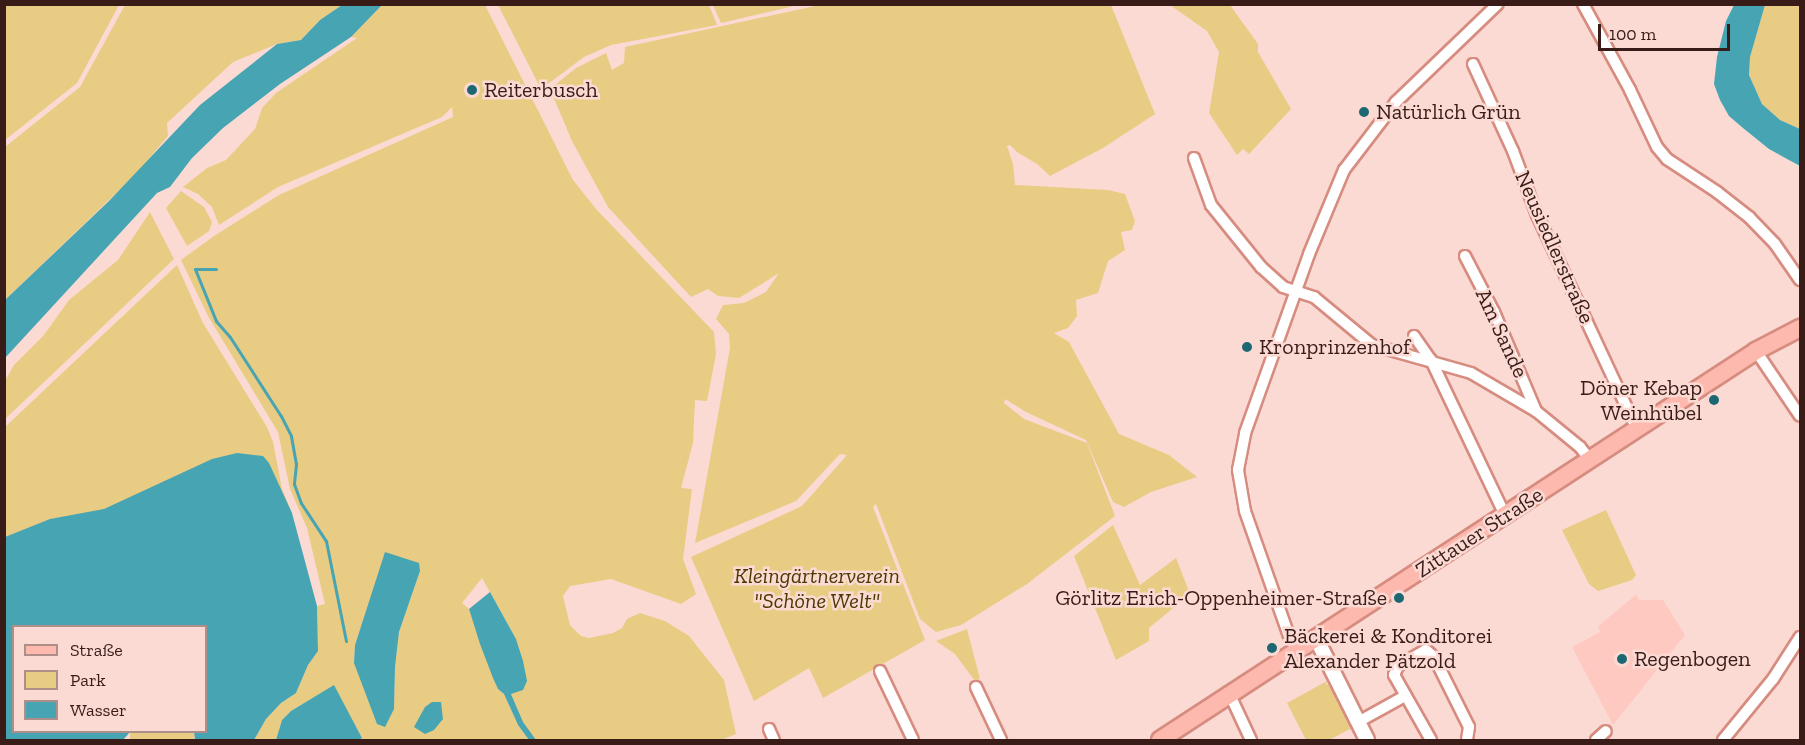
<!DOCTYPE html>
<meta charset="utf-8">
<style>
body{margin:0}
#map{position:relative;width:1805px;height:745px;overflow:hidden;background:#fbdad4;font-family:"Zilla Slab",serif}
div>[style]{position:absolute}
.built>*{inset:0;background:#fec9c0}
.green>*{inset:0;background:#e8cc84;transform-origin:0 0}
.water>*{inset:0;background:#46a4b3}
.stream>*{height:3px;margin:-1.5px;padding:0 1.5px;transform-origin:1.5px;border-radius:1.5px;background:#46a4b3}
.roads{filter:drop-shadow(2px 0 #d78c80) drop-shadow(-2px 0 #d78c80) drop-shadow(0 2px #d78c80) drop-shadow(0 -2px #d78c80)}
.minor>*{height:10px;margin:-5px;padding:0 5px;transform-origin:5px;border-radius:5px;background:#fff}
.tertiary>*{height:14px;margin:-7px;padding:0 7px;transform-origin:7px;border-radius:7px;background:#fff}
.primary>*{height:16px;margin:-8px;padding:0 8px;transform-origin:8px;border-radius:8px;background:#feb9af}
.dots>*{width:16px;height:16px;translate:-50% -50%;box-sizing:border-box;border:3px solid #fbdad4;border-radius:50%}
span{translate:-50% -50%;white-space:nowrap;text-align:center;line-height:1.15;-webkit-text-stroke:5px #fbdad4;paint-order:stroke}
.poi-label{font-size:22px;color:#391c18}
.left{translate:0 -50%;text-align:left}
.right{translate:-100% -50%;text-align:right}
.street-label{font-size:22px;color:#391c18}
.park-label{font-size:22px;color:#4b3900;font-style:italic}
.frame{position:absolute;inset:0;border:6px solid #391c18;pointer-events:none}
.legend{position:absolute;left:12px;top:625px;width:195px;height:108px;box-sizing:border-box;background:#fbdad4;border:2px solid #ad8e89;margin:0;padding:8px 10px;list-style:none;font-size:18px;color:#391c18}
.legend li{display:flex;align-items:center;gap:12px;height:30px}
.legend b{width:30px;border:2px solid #ad8e89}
.scale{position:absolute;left:1598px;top:24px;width:132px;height:27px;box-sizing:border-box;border:3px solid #391c18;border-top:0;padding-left:8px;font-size:18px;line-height:21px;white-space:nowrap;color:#391c18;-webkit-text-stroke:4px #fbdad4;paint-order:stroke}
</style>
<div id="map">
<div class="built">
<i style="clip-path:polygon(1636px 595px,1639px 600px,1663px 600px,1685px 635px,1613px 725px,1572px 647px,1600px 632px,1598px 626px)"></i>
</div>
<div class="green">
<i style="clip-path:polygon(5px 4px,119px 5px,77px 83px,5px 140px)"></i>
<i style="clip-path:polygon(125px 5px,342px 5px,320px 20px,301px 40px,277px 44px,233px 62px,167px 123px,168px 136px,135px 175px,5px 300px,5px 147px,80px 87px)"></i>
<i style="clip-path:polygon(evenodd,382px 5px,485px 5px,573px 180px,596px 209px,714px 332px,716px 354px,707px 401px,695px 400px,693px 443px,681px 488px,692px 489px,683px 559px,696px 594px,681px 604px,611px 579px,570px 586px,563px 596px,570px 625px,581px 636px,589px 638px,613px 633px,622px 628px,627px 619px,640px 613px,665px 621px,689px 636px,724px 680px,736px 734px,721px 740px,533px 740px,535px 739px,523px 723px,511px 694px,516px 639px,482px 578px,462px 603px,469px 609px,498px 689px,504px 694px,518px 725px,529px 740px,359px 740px,362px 738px,334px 686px,291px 711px,282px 720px,276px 740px,254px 740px,266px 719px,281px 703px,296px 693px,308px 665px,318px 651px,317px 606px,325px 604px,307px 528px,290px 489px,278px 432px,208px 316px,181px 260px,214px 236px,279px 195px,453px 117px,452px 107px,442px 117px,278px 187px,219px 225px,212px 207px,198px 194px,183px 187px,207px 168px,226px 160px,255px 129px,262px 108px,276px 93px,357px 38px,351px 37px,382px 5px,386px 552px,420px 571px,399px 632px,395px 667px,394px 709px,354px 663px,355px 645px,386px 552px)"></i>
<i style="clip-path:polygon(498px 5px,709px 5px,717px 25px,611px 45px,584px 57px,541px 89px)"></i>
<i style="clip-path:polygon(713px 5px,798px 5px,721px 23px)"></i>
<i style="clip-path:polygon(820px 5px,1111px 5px,1155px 114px,1103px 148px,1050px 176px,1037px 164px,1017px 152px,1010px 145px,1007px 146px,1013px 164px,1015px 185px,1108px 190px,1125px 194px,1135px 221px,1132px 230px,1121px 232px,1125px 250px,1108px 261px,1098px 293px,1076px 300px,1077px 316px,1068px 328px,1054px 333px,1069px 342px,1119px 434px,1169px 455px,1197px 477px,1151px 492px,1124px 507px,1113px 502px,1086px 440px,1026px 412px,1005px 399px,1004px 403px,1024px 419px,1087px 443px,1115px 516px,1027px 584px,961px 625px,936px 632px,920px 619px,876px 504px,873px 507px,925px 640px,823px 698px,809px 668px,754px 701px,691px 557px,802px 506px,847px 455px,840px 454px,796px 501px,695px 543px,730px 348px,729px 334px,716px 319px,723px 305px,744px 303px,766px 292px,779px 273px,739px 298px,718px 296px,708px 289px,691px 297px,608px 207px,572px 141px,550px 89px,576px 68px,606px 53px,612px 70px,624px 63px,625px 47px)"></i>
<i style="clip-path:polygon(1170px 5px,1230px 5px,1258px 44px,1258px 52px,1291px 109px,1249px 154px,1243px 149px,1237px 155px,1209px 113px,1219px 52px,1207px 31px)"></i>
<i style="clip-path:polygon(1765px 5px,1800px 5px,1800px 129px,1780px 120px,1762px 104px,1749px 75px,1750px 57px)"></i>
<i style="clip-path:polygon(181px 191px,204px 207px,212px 222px,209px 231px,187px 246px,166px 208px)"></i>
<i style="clip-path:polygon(150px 212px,174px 259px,5px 419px,5px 381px,14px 365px,44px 335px,69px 300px,118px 260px)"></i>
<i style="clip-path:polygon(177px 265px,203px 323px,267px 427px,273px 442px,282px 489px,292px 513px,5px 596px,5px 427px)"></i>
<i style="clip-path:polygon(1606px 510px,1636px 575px,1632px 580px,1598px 591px,1589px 584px,1562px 530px)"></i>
<i style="clip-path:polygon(1113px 525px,1140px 585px,1176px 558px,1190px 594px,1149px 628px,1149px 641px,1116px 660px,1074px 556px)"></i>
<i style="clip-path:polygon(967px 629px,980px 679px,975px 681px,955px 654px,936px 641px)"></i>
<i style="clip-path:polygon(1327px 681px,1326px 684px,1331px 686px,1352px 728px,1329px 740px,1306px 740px,1287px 703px)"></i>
<i style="left:130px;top:732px;width:64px;height:11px"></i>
</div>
<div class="water">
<i style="clip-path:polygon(342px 5px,382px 5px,351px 37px,280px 84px,223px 128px,192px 158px,170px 187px,157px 193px,5px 358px,5px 300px,109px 201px,200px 105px,277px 44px,301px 40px,320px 20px)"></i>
<i style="clip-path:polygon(1734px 5px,1765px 5px,1750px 57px,1749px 75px,1762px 104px,1780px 120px,1800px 129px,1800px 166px,1769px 149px,1743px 128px,1729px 116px,1720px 100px,1714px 84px,1717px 57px,1726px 21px)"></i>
<i style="clip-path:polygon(237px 453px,263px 456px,269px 463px,292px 513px,317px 606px,318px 651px,308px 665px,296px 693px,281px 703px,266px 719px,254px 740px,195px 740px,194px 732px,206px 732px,206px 626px,14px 626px,14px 732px,130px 732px,123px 740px,5px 740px,5px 537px,50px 519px,104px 509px,212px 459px)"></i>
<i style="clip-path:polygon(385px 552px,419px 563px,420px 571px,399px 632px,395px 667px,394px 709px,385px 727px,377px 724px,354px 663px,355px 645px)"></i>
<i style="clip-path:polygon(490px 592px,516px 639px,523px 661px,527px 681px,523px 690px,511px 694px,523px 722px,536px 740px,529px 740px,518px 725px,504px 694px,498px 689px,493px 678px,480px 644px,469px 609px)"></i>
<i style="clip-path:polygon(334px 685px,362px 738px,359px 740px,276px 740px,282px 720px,291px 711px)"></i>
<i style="clip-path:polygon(432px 702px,441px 702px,443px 719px,434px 730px,425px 734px,414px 727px,425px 707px)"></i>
</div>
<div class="stream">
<i style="left:216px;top:269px;width:21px;rotate:180deg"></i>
<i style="left:195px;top:269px;width:56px;rotate:68deg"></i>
<i style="left:216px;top:321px;width:21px;rotate:49deg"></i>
<i style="left:230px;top:337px;width:94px;rotate:57.2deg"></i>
<i style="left:281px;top:416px;width:22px;rotate:63deg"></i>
<i style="left:291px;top:436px;width:28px;rotate:80deg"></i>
<i style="left:296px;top:464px;width:20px;rotate:96deg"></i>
<i style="left:294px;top:484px;width:20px;rotate:70deg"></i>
<i style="left:301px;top:503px;width:45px;rotate:56.7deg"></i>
<i style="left:326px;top:541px;width:102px;rotate:78.7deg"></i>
</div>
<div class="roads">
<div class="minor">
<i style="left:1583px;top:4px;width:98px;rotate:61.3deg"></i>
<i style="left:1630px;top:90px;width:63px;rotate:64.7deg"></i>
<i style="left:1657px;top:147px;width:16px;rotate:50deg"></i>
<i style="left:1667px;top:159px;width:60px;rotate:33.4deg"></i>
<i style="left:1717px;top:192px;width:41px;rotate:38deg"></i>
<i style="left:1749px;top:217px;width:37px;rotate:46deg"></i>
<i style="left:1775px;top:244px;width:44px;rotate:55.2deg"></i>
<i style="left:1473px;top:64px;width:96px;rotate:65.3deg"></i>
<i style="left:1513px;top:151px;width:68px;rotate:69.4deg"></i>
<i style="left:1537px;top:215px;width:236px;rotate:65deg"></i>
<i style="left:1194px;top:158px;width:50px;rotate:70.1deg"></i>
<i style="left:1211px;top:205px;width:80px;rotate:51.1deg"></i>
<i style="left:1261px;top:267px;width:30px;rotate:42deg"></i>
<i style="left:1283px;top:287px;width:33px;rotate:18deg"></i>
<i style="left:1314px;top:297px;width:75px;rotate:39.6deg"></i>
<i style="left:1372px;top:345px;width:103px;rotate:15.8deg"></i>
<i style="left:1471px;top:373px;width:75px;rotate:30.3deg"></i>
<i style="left:1536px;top:411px;width:57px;rotate:39.3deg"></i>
<i style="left:1580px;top:447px;width:16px;rotate:52deg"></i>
<i style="left:1465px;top:256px;width:63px;rotate:62.6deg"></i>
<i style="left:1494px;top:312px;width:108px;rotate:67deg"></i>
<i style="left:1414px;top:336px;width:29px;rotate:55deg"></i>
<i style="left:1431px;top:360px;width:172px;rotate:64.5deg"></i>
<i style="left:1756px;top:351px;width:78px;rotate:55.9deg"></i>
<i style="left:1297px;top:651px;width:17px;rotate:-118deg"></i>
<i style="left:1289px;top:636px;width:133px;rotate:-109.4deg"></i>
<i style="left:1245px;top:511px;width:42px;rotate:-99.7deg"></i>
<i style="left:1238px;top:470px;width:38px;rotate:-79deg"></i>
<i style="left:1245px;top:433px;width:190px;rotate:-70.3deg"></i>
<i style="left:1309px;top:254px;width:91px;rotate:-67.4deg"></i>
<i style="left:1344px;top:170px;width:86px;rotate:-52.6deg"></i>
<i style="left:1396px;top:102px;width:141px;rotate:-43.9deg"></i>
<i style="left:880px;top:671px;width:76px;rotate:64.4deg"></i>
<i style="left:976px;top:687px;width:59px;rotate:64.7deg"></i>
<i style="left:1230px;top:695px;width:50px;rotate:65deg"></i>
<i style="left:1358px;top:722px;width:54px;rotate:-29deg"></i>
<i style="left:769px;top:729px;width:12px;rotate:66deg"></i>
<i style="left:1431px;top:740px;width:75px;rotate:-119.6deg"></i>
<i style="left:1394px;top:675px;width:10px;rotate:-66deg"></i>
<i style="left:1398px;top:666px;width:32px;rotate:-30deg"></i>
<i style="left:1426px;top:650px;width:11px;rotate:41deg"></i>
<i style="left:1434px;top:657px;width:78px;rotate:63.4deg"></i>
<i style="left:1469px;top:727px;width:13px;rotate:99deg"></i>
<i style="left:1596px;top:740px;width:13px;rotate:-42deg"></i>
<i style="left:1723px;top:740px;width:79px;rotate:-50.7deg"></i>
<i style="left:1773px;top:679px;width:50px;rotate:-57.3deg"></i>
</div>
<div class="tertiary">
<i style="left:1316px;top:638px;width:114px;rotate:63.4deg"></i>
</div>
<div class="primary">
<i style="left:1160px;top:740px;width:712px;rotate:-33.13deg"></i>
<i style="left:1756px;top:351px;width:50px;rotate:-27.6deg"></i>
</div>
</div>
<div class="dots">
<i style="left:472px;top:90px;background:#1d6772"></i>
<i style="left:1364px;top:112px;background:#1d6772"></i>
<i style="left:1247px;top:347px;background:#1d6772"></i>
<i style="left:1714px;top:400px;background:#1d6772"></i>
<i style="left:1399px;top:598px;background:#1d6772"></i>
<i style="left:1272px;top:648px;background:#1d6772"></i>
<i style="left:1622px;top:659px;background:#1d6772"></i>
</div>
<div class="poi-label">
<span class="left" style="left:484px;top:90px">Reiterbusch</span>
<span class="left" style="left:1376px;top:112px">Natürlich Grün</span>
<span class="left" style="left:1259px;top:347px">Kronprinzenhof</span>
<span class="right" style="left:1702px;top:400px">Döner Kebap<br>Weinhübel</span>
<span class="right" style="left:1387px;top:598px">Görlitz Erich-Oppenheimer-Straße</span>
<span class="left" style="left:1284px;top:648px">Bäckerei &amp; Konditorei<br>Alexander Pätzold</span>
<span class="left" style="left:1634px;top:659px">Regenbogen</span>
</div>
<div class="street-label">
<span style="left:1555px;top:247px;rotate:66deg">Neusiedlerstraße</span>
<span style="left:1502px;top:333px;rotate:65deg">Am Sande</span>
<span style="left:1479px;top:532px;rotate:-33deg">Zittauer Straße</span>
</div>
<div class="park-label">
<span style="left:817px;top:588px">Kleingärtnerverein<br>"Schöne Welt"</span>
</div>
<div class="frame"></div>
<ul class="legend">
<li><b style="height:8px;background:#feb9af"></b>Straße</li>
<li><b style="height:16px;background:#e8cc84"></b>Park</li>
<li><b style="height:16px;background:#46a4b3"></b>Wasser</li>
</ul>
<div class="scale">100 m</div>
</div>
